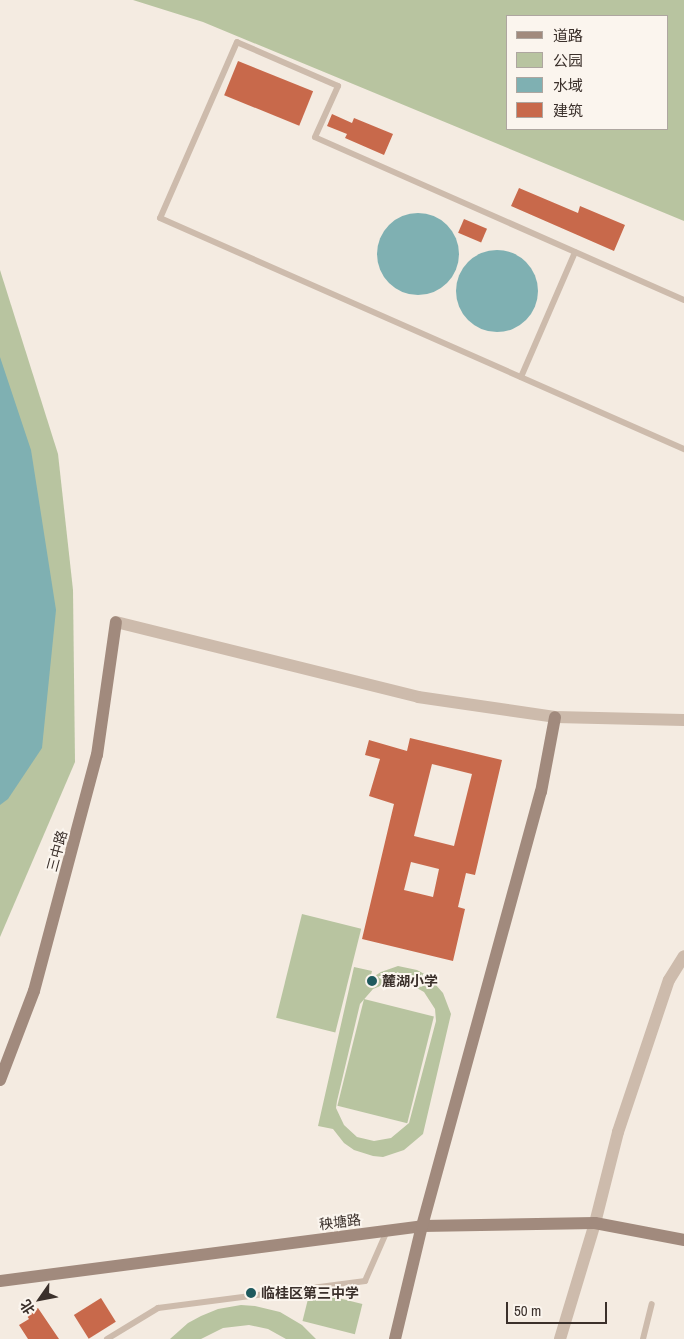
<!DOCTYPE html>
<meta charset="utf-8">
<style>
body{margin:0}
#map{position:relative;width:684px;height:1339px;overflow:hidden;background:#f4ebe1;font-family:"Archivo Narrow","Noto Sans SC",sans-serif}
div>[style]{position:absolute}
.green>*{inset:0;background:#b8c4a0;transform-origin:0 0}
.water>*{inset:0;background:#7fb0b2}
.round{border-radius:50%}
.building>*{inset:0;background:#c8694b;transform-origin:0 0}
.service>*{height:6px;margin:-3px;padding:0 3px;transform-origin:3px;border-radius:3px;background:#cdbbac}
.minor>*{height:12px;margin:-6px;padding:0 6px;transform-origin:6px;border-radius:6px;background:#cdbbac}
.tertiary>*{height:12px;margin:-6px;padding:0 6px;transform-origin:6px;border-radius:6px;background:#cdbbac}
.secondary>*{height:12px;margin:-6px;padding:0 6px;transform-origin:6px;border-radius:6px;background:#a18a7d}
.dots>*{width:14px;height:14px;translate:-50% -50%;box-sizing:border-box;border:2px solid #fbf5ee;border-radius:50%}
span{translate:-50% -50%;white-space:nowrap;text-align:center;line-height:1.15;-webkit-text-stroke:4px #fbf5ee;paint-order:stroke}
.street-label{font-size:14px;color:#3b302b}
.poi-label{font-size:14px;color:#3b302b;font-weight:700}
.left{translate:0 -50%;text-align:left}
.legend{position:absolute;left:506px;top:15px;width:162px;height:115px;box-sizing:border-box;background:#fbf5ee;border:1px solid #aea6a0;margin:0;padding:6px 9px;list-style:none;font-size:15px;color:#3b302b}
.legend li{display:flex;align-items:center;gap:10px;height:25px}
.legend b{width:25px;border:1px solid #aea6a0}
.north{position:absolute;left:15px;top:1274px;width:50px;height:50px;-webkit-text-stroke:4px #fbf5ee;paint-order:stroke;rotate:237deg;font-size:14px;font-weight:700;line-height:20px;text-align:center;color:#3b302b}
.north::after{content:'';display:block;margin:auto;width:18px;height:22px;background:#3b302b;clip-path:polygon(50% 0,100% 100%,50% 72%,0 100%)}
.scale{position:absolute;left:506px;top:1302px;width:101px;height:22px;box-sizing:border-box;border:2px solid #3b302b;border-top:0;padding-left:6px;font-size:15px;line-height:18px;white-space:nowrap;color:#3b302b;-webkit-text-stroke:4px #fbf5ee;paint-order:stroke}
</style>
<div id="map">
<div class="green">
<i style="clip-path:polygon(evenodd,133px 0,684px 0,684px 221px,203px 22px,133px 0,508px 16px,668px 16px,668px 129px,508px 129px,508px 16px)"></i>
<i style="clip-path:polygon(0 270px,58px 454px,73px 590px,75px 762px,0 937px)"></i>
<i style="left:302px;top:914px;width:61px;height:107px;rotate:14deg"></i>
<i style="clip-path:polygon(evenodd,398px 966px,417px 970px,428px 976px,443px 993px,451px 1014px,423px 1134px,404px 1150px,383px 1157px,373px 1156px,354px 1150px,344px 1143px,333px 1129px,318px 1126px,354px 967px,372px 971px,370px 979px,381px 972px,398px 966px,390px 982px,406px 982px,424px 992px,435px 1009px,436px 1021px,409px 1123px,391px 1138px,374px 1141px,357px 1137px,344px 1125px,336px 1108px,337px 1101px,360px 1004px,373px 989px,390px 982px)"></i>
<i style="left:364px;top:999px;width:72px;height:110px;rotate:14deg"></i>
<i style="left:310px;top:1291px;width:54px;height:31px;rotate:14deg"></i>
<i style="clip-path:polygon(241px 1305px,255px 1306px,280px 1312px,302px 1325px,316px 1339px,286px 1339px,268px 1329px,249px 1325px,223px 1328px,201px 1339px,170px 1339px,188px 1323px,201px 1316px,218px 1309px)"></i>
</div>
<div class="water">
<i class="round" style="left:377px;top:213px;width:82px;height:82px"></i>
<i class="round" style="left:456px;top:250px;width:82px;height:82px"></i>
<i style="clip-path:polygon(0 357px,31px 450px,56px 610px,42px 748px,8px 799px,0 805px)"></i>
</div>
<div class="building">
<i style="left:238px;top:61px;width:81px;height:37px;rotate:22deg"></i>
<i style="clip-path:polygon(332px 114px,352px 123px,354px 118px,393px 134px,384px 155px,345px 138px,347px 134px,327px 126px)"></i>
<i style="clip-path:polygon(519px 188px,578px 213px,580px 206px,625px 225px,614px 251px,511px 206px)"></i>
<i style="left:464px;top:219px;width:25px;height:15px;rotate:23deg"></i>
<i style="clip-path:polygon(evenodd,410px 738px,502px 760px,475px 875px,466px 873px,458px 907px,465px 909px,453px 961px,362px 939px,394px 804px,369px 796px,380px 759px,365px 755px,369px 740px,407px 751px,410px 738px,432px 764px,472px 774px,454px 846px,414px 836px,432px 764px,410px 738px,411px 862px,439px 869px,433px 897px,404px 890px,411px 862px)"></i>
<i style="left:101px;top:1298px;width:28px;height:32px;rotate:58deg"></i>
<i style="clip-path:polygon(38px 1308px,59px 1339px,28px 1339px,19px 1325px,29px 1319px,27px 1316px)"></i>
</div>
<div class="service">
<i style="left:684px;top:300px;width:403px;rotate:-156.2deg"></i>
<i style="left:315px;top:137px;width:56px;rotate:-65.7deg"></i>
<i style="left:338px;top:86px;width:110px;rotate:-156.5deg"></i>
<i style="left:237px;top:42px;width:192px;rotate:113.6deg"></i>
<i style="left:160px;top:218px;width:573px;rotate:23.79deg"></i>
<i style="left:521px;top:377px;width:136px;rotate:-66.6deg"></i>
<i style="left:107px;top:1339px;width:60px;rotate:-31.3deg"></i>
<i style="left:158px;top:1308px;width:209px;rotate:-7.4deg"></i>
<i style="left:365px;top:1281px;width:55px;rotate:-66.3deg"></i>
<i style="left:643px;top:1339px;width:36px;rotate:-76deg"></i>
</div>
<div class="minor">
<i style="left:560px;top:1339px;width:121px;rotate:-73.2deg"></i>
<i style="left:595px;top:1223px;width:94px;rotate:-75.8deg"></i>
<i style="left:618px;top:1132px;width:160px;rotate:-71.5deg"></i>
<i style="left:669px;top:980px;width:28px;rotate:-58deg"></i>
</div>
<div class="tertiary">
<i style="left:116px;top:622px;width:311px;rotate:13.9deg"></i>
<i style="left:418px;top:697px;width:138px;rotate:8.3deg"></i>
<i style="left:555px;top:717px;width:129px;rotate:1.3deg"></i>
</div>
<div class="secondary">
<i style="left:0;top:1080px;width:95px;rotate:-69.1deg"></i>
<i style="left:34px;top:991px;width:244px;rotate:-75.1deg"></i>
<i style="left:97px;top:755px;width:134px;rotate:-81.9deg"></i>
<i style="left:0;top:1281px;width:426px;rotate:-7.4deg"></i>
<i style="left:422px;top:1226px;width:173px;rotate:-1deg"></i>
<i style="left:595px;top:1223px;width:91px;rotate:10.8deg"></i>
<i style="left:395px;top:1339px;width:116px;rotate:-76.6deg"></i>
<i style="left:422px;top:1226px;width:450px;rotate:-74.7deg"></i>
<i style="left:541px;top:792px;width:76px;rotate:-79.4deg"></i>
</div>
<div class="dots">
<i style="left:372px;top:981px;background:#1f5a5e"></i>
<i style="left:251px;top:1293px;background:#1f5a5e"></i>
</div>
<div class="street-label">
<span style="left:57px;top:851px;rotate:-75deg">三中路</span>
<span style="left:340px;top:1222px;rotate:-7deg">秧塘路</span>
</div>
<div class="poi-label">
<span class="left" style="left:382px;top:981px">麓湖小学</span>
<span class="left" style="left:261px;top:1293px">临桂区第三中学</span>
</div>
<ul class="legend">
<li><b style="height:6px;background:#a18a7d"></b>道路</li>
<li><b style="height:14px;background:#b8c4a0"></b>公园</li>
<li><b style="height:14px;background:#7fb0b2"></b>水域</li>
<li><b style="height:14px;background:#c8694b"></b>建筑</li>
</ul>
<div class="north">北</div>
<div class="scale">50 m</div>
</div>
